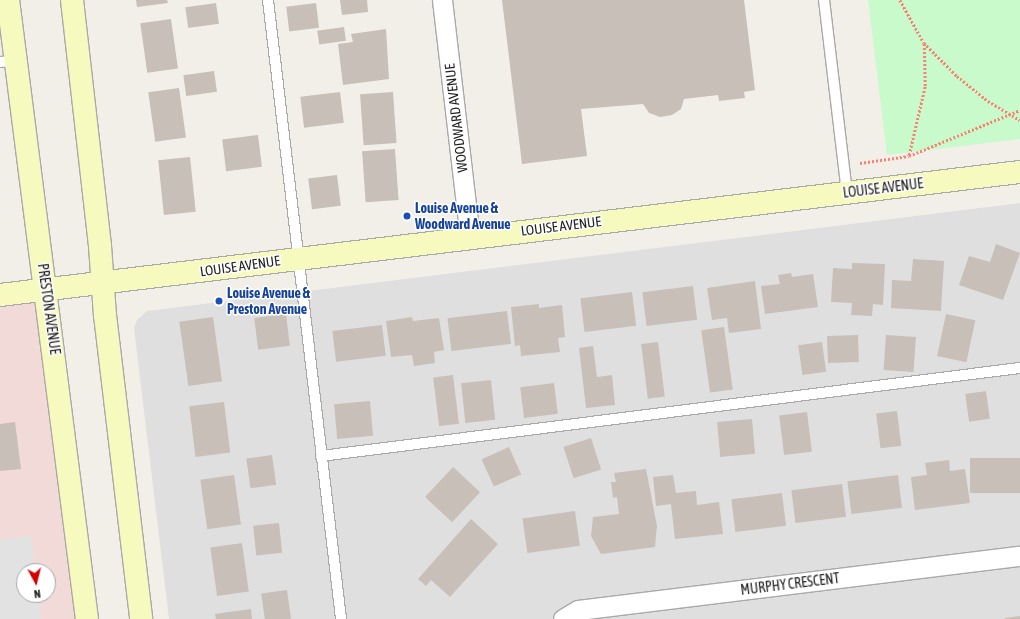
<!DOCTYPE html>
<style>
body{margin:0}
#map{position:relative;width:1020px;height:619px;overflow:hidden;background:#f2efe9;font-family:"Asap Condensed",sans-serif}
div>[style]{position:absolute}
.residential>*{inset:0;background:#e0dfdf}
.commercial>*{inset:0;background:#f2dad9}
.park>*{inset:0;background:#c8facc}
.parking>*{inset:0;background:#e2e2e2}
.building>*{inset:0;background:#c7bfb8;transform-origin:0 0}
.path>*{height:2.5px;margin-top:-1.25px;transform-origin:0;background:repeating-linear-gradient(90deg,#fa8072 0 2px,transparent 0 4px)}
.roads{filter:drop-shadow(1px 0 #a9a9a9) drop-shadow(-1px 0 #a9a9a9) drop-shadow(0 1px #a9a9a9) drop-shadow(0 -1px #a9a9a9)}
.lane>*{height:10px;margin:-5px;padding:0 5px;transform-origin:5px;border-radius:5px;background:#fff}
.street>*{height:19px;margin:-9.5px;padding:0 9.5px;transform-origin:9.5px;border-radius:9.5px;background:#fff}
.secondary>*{height:22px;margin:-11px;padding:0 11px;transform-origin:11px;border-radius:11px;background:#f7fabf}
.dots>*{width:11px;height:11px;translate:-50% -50%;box-sizing:border-box;border:2px solid #fff;border-radius:50%}
span{translate:-50% -50%;white-space:nowrap;text-align:center;line-height:1.15;-webkit-text-stroke:3px #fff;paint-order:stroke}
.street-label{font-size:14px;color:#222}
.transit-label{font-size:14px;color:#164399;font-weight:700}
.left{translate:0 -50%;text-align:left}
.north{position:absolute;left:16px;top:563px;width:40px;height:40px;box-sizing:border-box;background:#fff;border:1px solid #a7a7a7;border-radius:50%;rotate:173deg;font-size:11px;font-weight:700;line-height:16px;text-align:center;color:#222}
.north::after{content:'';display:block;margin:auto;width:14px;height:18px;background:#d40000;clip-path:polygon(50% 0,100% 100%,50% 72%,0 100%)}
</style>
<div id="map">
<div class="residential">
<i style="clip-path:polygon(1020px 203px,1020px 619px,169px 619px,134px 328px,137px 320px,147px 311px)"></i>
</div>
<div class="commercial">
<i style="clip-path:polygon(evenodd,46px 290px,87px 619px,0 619px,0 296px,46px 290px,24px 571px,48px 571px,48px 595px,24px 595px,24px 571px)"></i>
</div>
<div class="park">
<i style="clip-path:polygon(868px 0,1020px 0,1020px 139px,887px 155px)"></i>
</div>
<div class="parking">
<i style="clip-path:polygon(31px 536px,35px 571px,24px 571px,24px 595px,38px 595px,41px 619px,0 619px,0 540px)"></i>
</div>
<div class="building">
<i style="clip-path:polygon(136px 0,167px 0,168px 3px,137px 7px)"></i>
<i style="clip-path:polygon(340px 0,367px 0,368px 12px,342px 15px)"></i>
<i style="clip-path:polygon(502px 0,744px 0,755px 90px,744px 92px,745px 98px,719px 101px,718px 95px,684px 99px,681px 109px,672px 115px,660px 117px,649px 113px,643px 104px,581px 109px,587px 156px,522px 164px)"></i>
<i style="left:216px;top:3px;width:21px;height:31px;rotate:82deg"></i>
<i style="left:316px;top:3px;width:25px;height:30px;rotate:83deg"></i>
<i style="left:171px;top:19px;width:50px;height:31px;rotate:82deg"></i>
<i style="left:344px;top:27px;width:14px;height:27px;rotate:82deg"></i>
<i style="clip-path:polygon(386px 29px,389px 79px,343px 85px,338px 44px,353px 42px,351px 34px)"></i>
<i style="left:214px;top:71px;width:21px;height:31px;rotate:82deg"></i>
<i style="left:179px;top:88px;width:50px;height:31px;rotate:82deg"></i>
<i style="left:340px;top:92px;width:31px;height:40px;rotate:83deg"></i>
<i style="left:393px;top:92px;width:51px;height:33px;rotate:86deg"></i>
<i style="left:258px;top:135px;width:32px;height:36px;rotate:83deg"></i>
<i style="left:395px;top:149px;width:51px;height:33px;rotate:86deg"></i>
<i style="left:190px;top:157px;width:55px;height:32px;rotate:84deg"></i>
<i style="left:337px;top:175px;width:31px;height:29px;rotate:83deg"></i>
<i style="clip-path:polygon(996px 244px,1020px 253px,1003px 300px,959px 285px,969px 256px,990px 262px)"></i>
<i style="clip-path:polygon(913px 259px,944px 261px,941px 311px,891px 308px,892px 280px,911px 281px)"></i>
<i style="clip-path:polygon(852px 263px,885px 264px,883px 305px,873px 304px,872px 316px,851px 315px,852px 303px,831px 302px,833px 268px,852px 269px)"></i>
<i style="clip-path:polygon(791px 273px,792px 277px,813px 274px,818px 307px,765px 314px,761px 286px,780px 284px,778px 275px)"></i>
<i style="clip-path:polygon(755px 281px,761px 329px,729px 333px,727px 318px,712px 320px,707px 288px)"></i>
<i style="left:693px;top:286px;width:34px;height:51px;rotate:83deg"></i>
<i style="left:632px;top:292px;width:34px;height:52px;rotate:83deg"></i>
<i style="clip-path:polygon(539px 304px,539px 308px,562px 305px,565px 337px,558px 338px,560px 352px,521px 356px,520px 345px,515px 346px,511px 307px)"></i>
<i style="left:507px;top:311px;width:33px;height:60px;rotate:83deg"></i>
<i style="left:286px;top:314px;width:32px;height:32px;rotate:83deg"></i>
<i style="left:946px;top:314px;width:30px;height:43px;rotate:12deg"></i>
<i style="left:213px;top:317px;width:65px;height:34px;rotate:82deg"></i>
<i style="clip-path:polygon(412px 317px,413px 321px,439px 318px,444px 350px,434px 352px,435px 363px,414px 366px,412px 355px,391px 357px,386px 321px)"></i>
<i style="left:382px;top:325px;width:31px;height:50px;rotate:83deg"></i>
<i style="left:724px;top:327px;width:63px;height:23px;rotate:82deg"></i>
<i style="left:858px;top:335px;width:27px;height:31px;rotate:88deg"></i>
<i style="left:886px;top:335px;width:30px;height:35px;rotate:4deg"></i>
<i style="left:658px;top:342px;width:55px;height:17px;rotate:83deg"></i>
<i style="left:822px;top:342px;width:30px;height:24px;rotate:82deg"></i>
<i style="clip-path:polygon(593px 346px,597px 377px,612px 375px,615px 405px,586px 408px,579px 348px)"></i>
<i style="left:453px;top:375px;width:49px;height:20px;rotate:83deg"></i>
<i style="left:491px;top:380px;width:40px;height:30px;rotate:84deg"></i>
<i style="left:554px;top:383px;width:31px;height:34px;rotate:83deg"></i>
<i style="left:986px;top:391px;width:28px;height:21px;rotate:82deg"></i>
<i style="left:370px;top:401px;width:35px;height:36px;rotate:85deg"></i>
<i style="left:224px;top:402px;width:51px;height:35px;rotate:83deg"></i>
<i style="left:897px;top:411px;width:35px;height:21px;rotate:83deg"></i>
<i style="left:807px;top:412px;width:40px;height:28px;rotate:83deg"></i>
<i style="left:752px;top:419px;width:35px;height:35px;rotate:85deg"></i>
<i style="clip-path:polygon(15px 422px,21px 469px,0 471px,0 424px)"></i>
<i style="left:591px;top:438px;width:33px;height:29px;rotate:72deg"></i>
<i style="left:509px;top:447px;width:30px;height:30px;rotate:66deg"></i>
<i style="left:272px;top:455px;width:30px;height:26px;rotate:82deg"></i>
<i style="left:1020px;top:458px;width:35px;height:50px;rotate:90deg"></i>
<i style="clip-path:polygon(949px 460px,950px 471px,965px 469px,970px 503px,915px 510px,911px 477px,927px 475px,925px 463px)"></i>
<i style="left:453px;top:467px;width:37px;height:41px;rotate:43deg"></i>
<i style="clip-path:polygon(646px 469px,657px 526px,655px 547px,601px 554px,591px 536px,593px 517px,619px 514px,617px 497px,613px 498px,611px 482px,616px 482px,614px 473px)"></i>
<i style="left:234px;top:475px;width:50px;height:34px;rotate:82deg"></i>
<i style="clip-path:polygon(673px 475px,676px 493px,696px 491px,697px 505px,719px 502px,723px 534px,675px 539px,671px 504px,656px 506px,653px 477px)"></i>
<i style="left:898px;top:475px;width:33px;height:51px;rotate:83deg"></i>
<i style="left:842px;top:484px;width:33px;height:51px;rotate:83deg"></i>
<i style="left:782px;top:493px;width:33px;height:51px;rotate:83deg"></i>
<i style="left:575px;top:511px;width:35px;height:53px;rotate:82deg"></i>
<i style="clip-path:polygon(471px 519px,498px 544px,450px 597px,431px 580px,426px 586px,418px 579px)"></i>
<i style="left:279px;top:523px;width:30px;height:26px;rotate:84deg"></i>
<i style="left:242px;top:543px;width:49px;height:32px;rotate:82deg"></i>
<i style="left:287px;top:590px;width:29px;height:26px;rotate:82deg"></i>
<i style="clip-path:polygon(251px 609px,252px 619px,216px 619px,215px 614px)"></i>
<i style="clip-path:polygon(1020px 616px,1020px 619px,1005px 619px,1005px 618px)"></i>
</div>
<div class="path">
<i style="left:900px;top:0;width:49px;rotate:60.8deg"></i>
<i style="left:924px;top:43px;width:47px;rotate:45deg"></i>
<i style="left:957px;top:76px;width:40px;rotate:39deg"></i>
<i style="left:988px;top:101px;width:37px;rotate:31deg"></i>
<i style="left:909px;top:155px;width:71px;rotate:-76.9deg"></i>
<i style="left:925px;top:86px;width:43px;rotate:-91.3deg"></i>
<i style="left:860px;top:163px;width:49px;rotate:-8.1deg"></i>
<i style="left:909px;top:156px;width:120px;rotate:-22.5deg"></i>
</div>
<div class="roads">
<div class="lane">
<i style="left:268px;top:0;width:623px;rotate:83.27deg"></i>
<i style="left:824px;top:0;width:194px;rotate:83.2deg"></i>
<i style="left:0;top:62px;width:16px;rotate:-4deg"></i>
<i style="left:321px;top:456px;width:705px;rotate:-7.18deg"></i>
</div>
<div class="street">
<i style="left:442px;top:0;width:239px;rotate:83.3deg"></i>
<i style="left:563px;top:619px;width:17px;rotate:-31deg"></i>
<i style="left:578px;top:610px;width:445px;rotate:-7deg"></i>
</div>
<div class="secondary">
<i style="left:8px;top:0;width:624px;rotate:82.73deg"></i>
<i style="left:72px;top:0;width:248px;rotate:83.5deg"></i>
<i style="left:100px;top:246px;width:69px;rotate:85.9deg"></i>
<i style="left:105px;top:315px;width:306px;rotate:83.2deg"></i>
<i style="left:0;top:295px;width:1027px;rotate:-6.88deg"></i>
</div>
</div>
<div class="dots">
<i style="left:407px;top:216px;background:#1a4fb4"></i>
<i style="left:219px;top:301px;background:#1a4fb4"></i>
</div>
<div class="street-label">
<span style="left:456px;top:118px;rotate:-97deg">WOODWARD AVENUE</span>
<span style="left:883px;top:188px;rotate:-7deg">LOUISE AVENUE</span>
<span style="left:561px;top:226px;rotate:-7deg">LOUISE AVENUE</span>
<span style="left:240px;top:266px;rotate:-8deg">LOUISE AVENUE</span>
<span style="left:49px;top:309px;rotate:82deg">PRESTON AVENUE</span>
<span style="left:790px;top:584px;rotate:-7deg">MURPHY CRESCENT</span>
</div>
<div class="transit-label">
<span class="left" style="left:415px;top:216px">Louise Avenue &amp;<br>Woodward Avenue</span>
<span class="left" style="left:227px;top:301px">Louise Avenue &amp;<br>Preston Avenue</span>
</div>
<div class="north">N</div>
</div>
